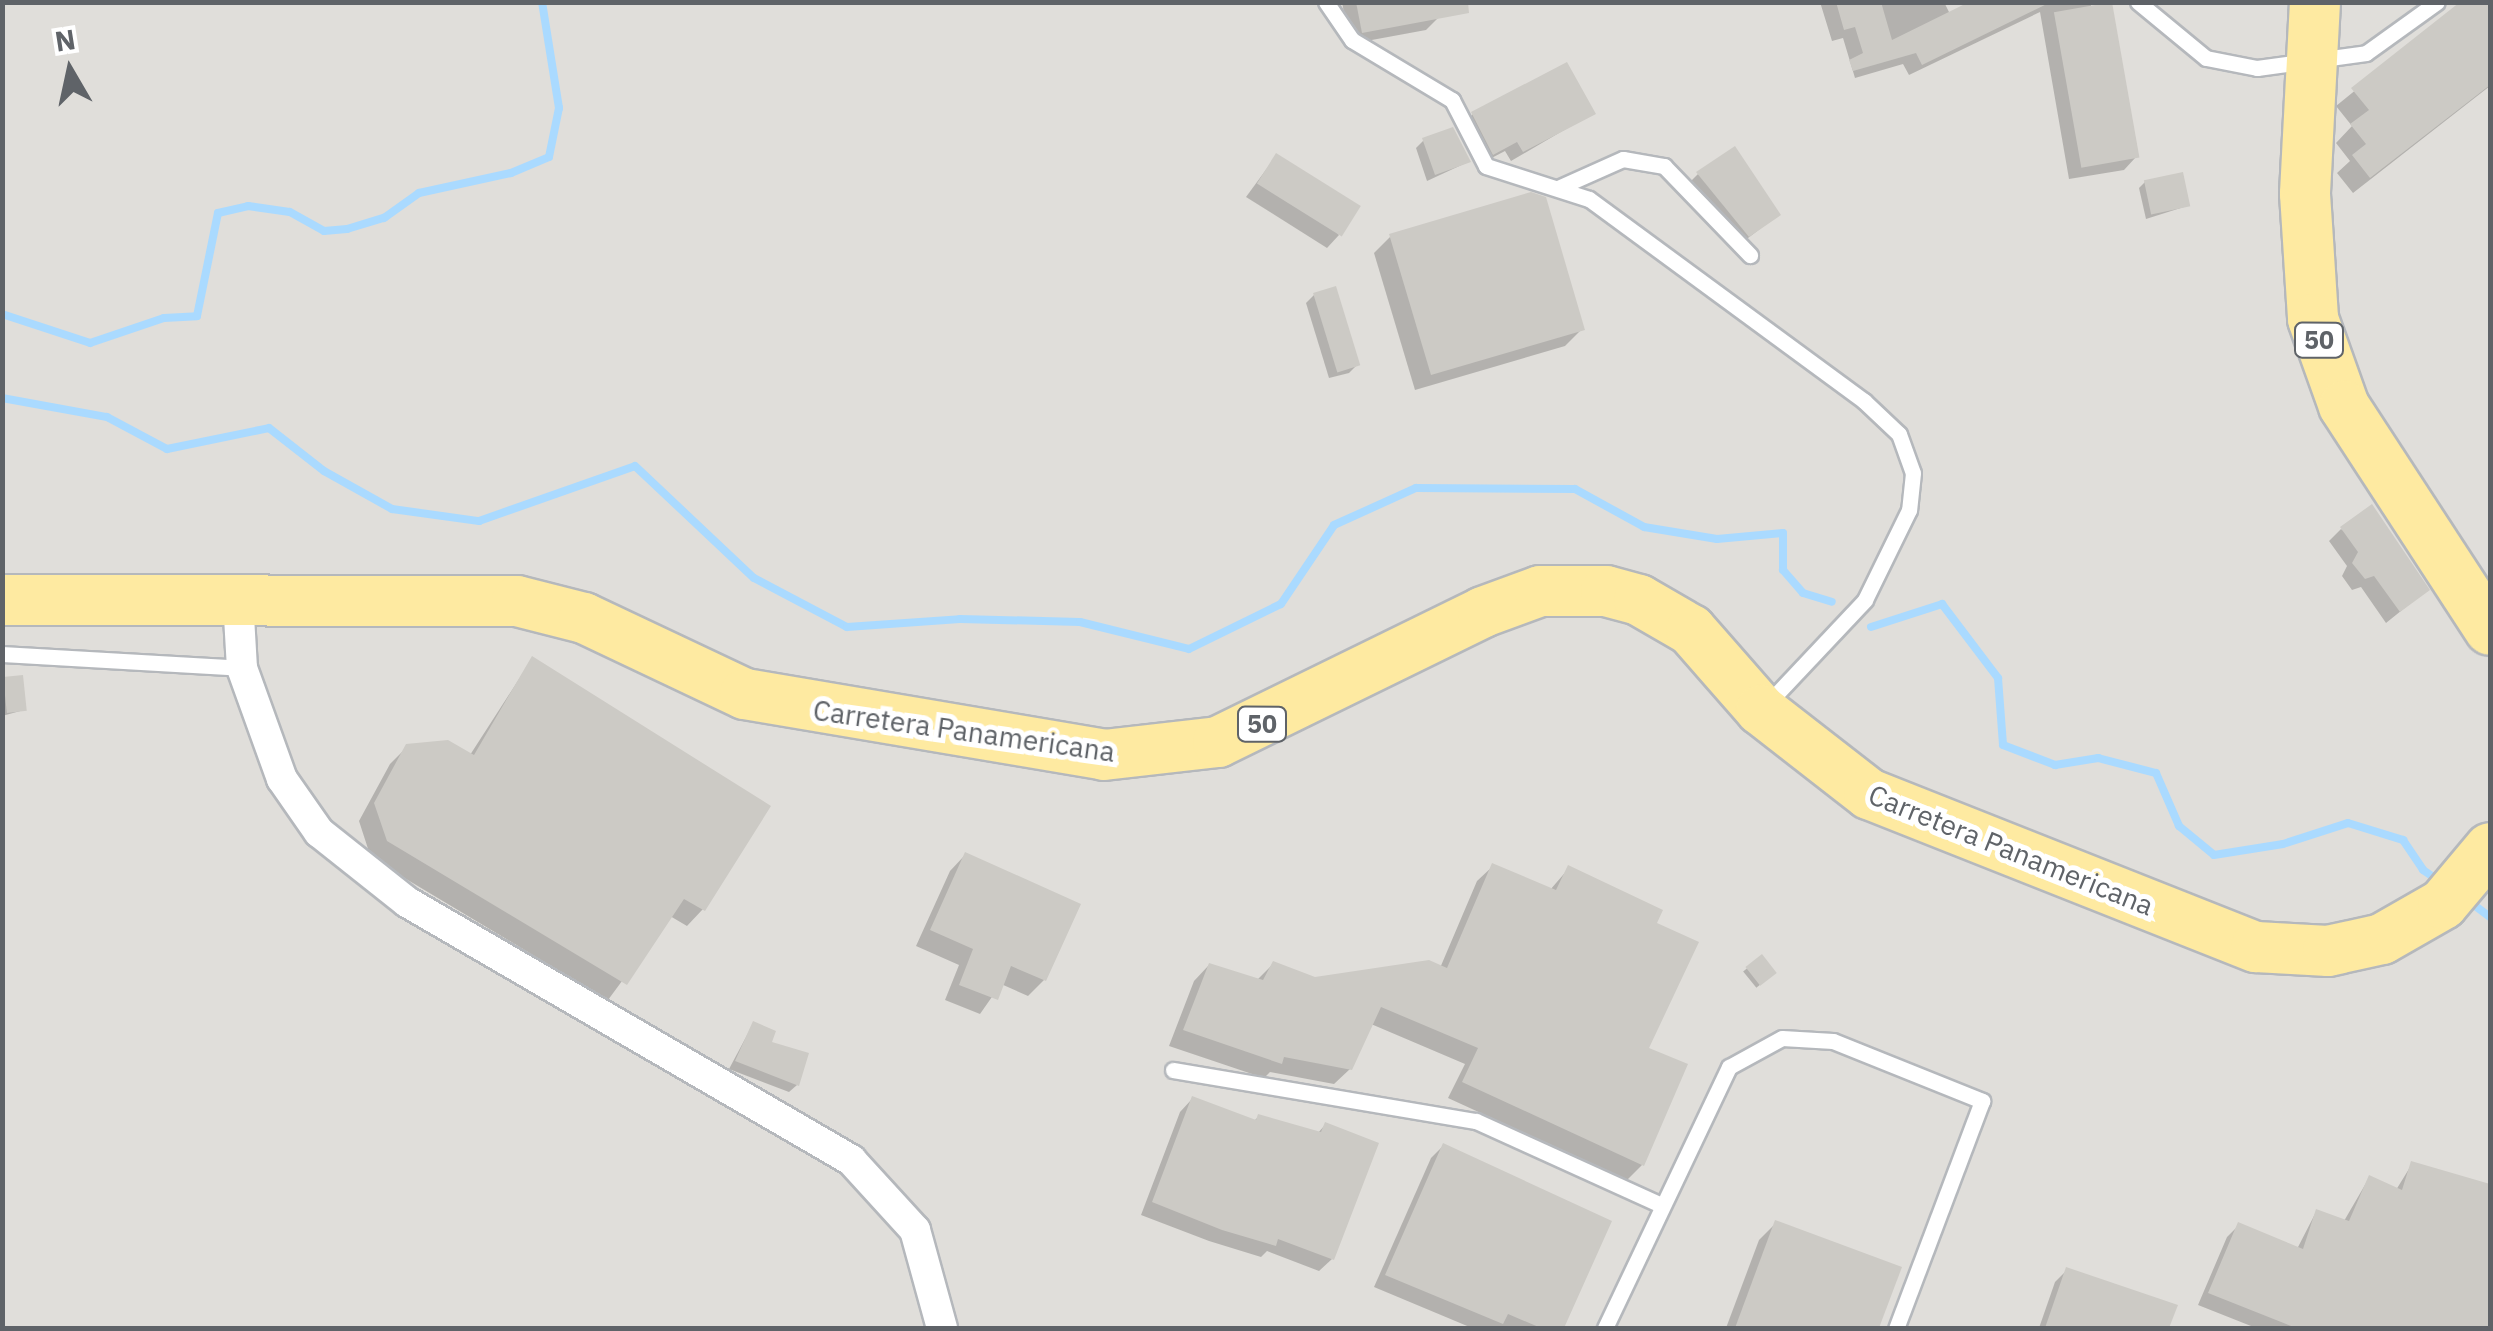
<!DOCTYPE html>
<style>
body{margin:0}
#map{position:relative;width:2493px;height:1331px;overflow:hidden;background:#f1efe8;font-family:"IBM Plex Sans",sans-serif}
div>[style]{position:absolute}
.industrial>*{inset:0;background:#e0deda;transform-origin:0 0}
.shadow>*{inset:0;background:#0003;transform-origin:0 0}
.stream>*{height:8px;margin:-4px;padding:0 4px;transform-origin:4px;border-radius:4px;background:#aadaff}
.building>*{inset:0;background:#cccac5;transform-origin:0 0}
.roads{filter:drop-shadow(2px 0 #b5b8bc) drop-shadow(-2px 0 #b5b8bc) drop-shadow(0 2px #b5b8bc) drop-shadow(0 -2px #b5b8bc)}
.service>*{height:15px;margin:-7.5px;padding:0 7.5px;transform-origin:7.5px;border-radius:7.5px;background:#fff}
.minor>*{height:30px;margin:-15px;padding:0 15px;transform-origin:15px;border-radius:15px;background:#fff}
.trunk>*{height:50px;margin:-25px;padding:0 25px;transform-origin:25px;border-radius:25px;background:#feeaa1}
span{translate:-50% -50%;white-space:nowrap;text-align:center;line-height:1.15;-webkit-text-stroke:10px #fff;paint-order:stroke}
.shield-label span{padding:2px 8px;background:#fff;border:2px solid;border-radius:8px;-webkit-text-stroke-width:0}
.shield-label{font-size:25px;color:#5f6368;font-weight:700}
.street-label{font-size:28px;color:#5f6368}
.frame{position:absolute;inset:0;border:5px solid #5f6368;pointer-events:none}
.north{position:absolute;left:20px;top:20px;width:100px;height:100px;-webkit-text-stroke:8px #fff;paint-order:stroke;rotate:351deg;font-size:28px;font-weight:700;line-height:40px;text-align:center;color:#5f6368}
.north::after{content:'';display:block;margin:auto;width:35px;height:45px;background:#5f6368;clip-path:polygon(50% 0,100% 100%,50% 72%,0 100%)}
</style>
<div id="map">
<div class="industrial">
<i style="left:3px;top:3px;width:2487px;height:1325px"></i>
</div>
<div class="shadow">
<i style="clip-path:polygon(1342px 2px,1436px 2px,1439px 17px,1426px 30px,1350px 44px)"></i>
<i style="clip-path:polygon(1820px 2px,1944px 2px,1950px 14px,1974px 2px,2090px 2px,2136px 157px,2124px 170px,2069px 179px,2040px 12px,1909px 75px,1903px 64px,1855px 78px,1843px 38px,1832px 41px)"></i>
<i style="clip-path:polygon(2464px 2px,2490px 2px,2490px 86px,2353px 193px,2337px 173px,2350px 161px,2336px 143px,2352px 126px,2336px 106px)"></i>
<i style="clip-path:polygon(1593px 113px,1511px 161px,1505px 151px,1482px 163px,1462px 125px,1473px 114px)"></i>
<i style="clip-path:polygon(1424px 140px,1468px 162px,1427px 181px,1416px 148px)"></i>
<i style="clip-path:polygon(1276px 156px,1339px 235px,1327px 248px,1246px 197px)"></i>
<i style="clip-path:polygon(1698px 174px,1778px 215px,1735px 248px,1686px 186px)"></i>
<i style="clip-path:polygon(2145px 182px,2187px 206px,2146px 219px,2139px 188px)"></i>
<i style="clip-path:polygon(1391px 236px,1582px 329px,1565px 346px,1415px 390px,1374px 253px)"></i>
<i style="clip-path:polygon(1314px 295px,1357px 365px,1349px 373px,1329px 378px,1306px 303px)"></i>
<i style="clip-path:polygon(2341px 529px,2427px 590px,2386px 623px,2361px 587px,2352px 590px,2342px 576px,2347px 566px,2329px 541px)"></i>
<i style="clip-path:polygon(532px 659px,703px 909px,687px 926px,670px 916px,608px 1000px,371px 858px,359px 821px,390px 764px,407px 747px,470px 755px)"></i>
<i style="clip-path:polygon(21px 678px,24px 710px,2px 716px,2px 680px)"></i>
<i style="clip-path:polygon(965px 855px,1078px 905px,1044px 980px,1028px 996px,1001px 984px,980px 1014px,945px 1000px,959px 965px,916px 946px,950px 871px)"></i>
<i style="clip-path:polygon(1493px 866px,1550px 890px,1569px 868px,1654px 924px,1642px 1165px,1627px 1180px,1448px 1098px,1465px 1064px,1371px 1024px,1350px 1069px,1334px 1084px,1270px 1072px,1264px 1078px,1169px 1046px,1194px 981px,1209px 965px,1257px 980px,1273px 964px,1315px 979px,1440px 968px,1477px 881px)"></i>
<i style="left:1761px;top:957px;width:21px;height:23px;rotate:51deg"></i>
<i style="clip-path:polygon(753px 1024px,797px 1085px,789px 1092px,729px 1069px)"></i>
<i style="clip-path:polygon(1192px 1099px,1253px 1122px,1258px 1117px,1317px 1134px,1325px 1125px,1332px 1259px,1319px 1271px,1267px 1251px,1261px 1257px,1209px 1241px,1141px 1215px,1180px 1112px)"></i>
<i style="clip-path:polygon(1443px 1146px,1608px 1223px,1561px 1328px,1472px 1328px,1374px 1287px,1431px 1158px)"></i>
<i style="clip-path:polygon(2412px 1164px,2490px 1186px,2490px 1328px,2256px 1328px,2198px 1305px,2227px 1237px,2239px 1225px,2297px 1249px,2316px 1212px,2344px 1221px,2369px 1178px,2396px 1190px)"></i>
<i style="clip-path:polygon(1776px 1223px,1899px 1268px,1877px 1328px,1726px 1328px,1759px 1240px)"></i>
<i style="clip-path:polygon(2067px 1270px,2174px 1307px,2167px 1328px,2039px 1328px,2055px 1282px)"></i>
</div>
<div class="stream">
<i style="left:2px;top:314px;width:93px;rotate:18.2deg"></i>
<i style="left:90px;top:343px;width:78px;rotate:-18.7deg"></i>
<i style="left:164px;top:318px;width:33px;rotate:-3deg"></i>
<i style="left:197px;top:316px;width:105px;rotate:-78.5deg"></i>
<i style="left:218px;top:213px;width:31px;rotate:-13deg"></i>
<i style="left:248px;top:206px;width:42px;rotate:8.1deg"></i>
<i style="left:290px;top:212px;width:39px;rotate:29deg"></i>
<i style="left:324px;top:231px;width:23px;rotate:-5deg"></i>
<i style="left:347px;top:229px;width:39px;rotate:-17deg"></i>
<i style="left:384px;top:218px;width:43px;rotate:-35.5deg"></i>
<i style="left:419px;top:193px;width:94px;rotate:-12.3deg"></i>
<i style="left:511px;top:173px;width:41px;rotate:-22.8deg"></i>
<i style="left:549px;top:157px;width:50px;rotate:-78.5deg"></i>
<i style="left:559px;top:108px;width:107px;rotate:-99.1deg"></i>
<i style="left:2px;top:398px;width:107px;rotate:10.3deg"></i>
<i style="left:107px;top:417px;width:68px;rotate:28.1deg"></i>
<i style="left:167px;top:449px;width:104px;rotate:-11.6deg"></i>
<i style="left:269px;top:428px;width:70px;rotate:38deg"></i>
<i style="left:324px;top:471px;width:78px;rotate:29.2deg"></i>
<i style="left:392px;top:509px;width:88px;rotate:7.9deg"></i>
<i style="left:479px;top:521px;width:165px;rotate:-19.4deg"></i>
<i style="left:635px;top:466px;width:163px;rotate:43.3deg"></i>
<i style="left:754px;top:578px;width:105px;rotate:27.8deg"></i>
<i style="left:847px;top:627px;width:113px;rotate:-4deg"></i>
<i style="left:960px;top:619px;width:120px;rotate:1.4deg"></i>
<i style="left:1080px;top:622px;width:112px;rotate:13.9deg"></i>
<i style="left:1189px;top:649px;width:102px;rotate:-26.1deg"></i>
<i style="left:1281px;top:604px;width:95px;rotate:-56.1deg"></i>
<i style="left:1334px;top:525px;width:90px;rotate:-24.3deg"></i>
<i style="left:1416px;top:488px;width:159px;rotate:0.4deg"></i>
<i style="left:1575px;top:489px;width:79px;rotate:28.8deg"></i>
<i style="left:1644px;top:527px;width:74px;rotate:9.3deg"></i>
<i style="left:1717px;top:539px;width:66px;rotate:-5.2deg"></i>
<i style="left:1783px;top:533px;width:37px;rotate:90deg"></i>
<i style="left:1783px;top:570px;width:30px;rotate:49deg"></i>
<i style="left:1803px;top:593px;width:30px;rotate:17deg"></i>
<i style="left:1871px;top:627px;width:75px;rotate:-17.9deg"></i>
<i style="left:1942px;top:604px;width:93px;rotate:52.9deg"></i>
<i style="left:1998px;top:678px;width:67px;rotate:85.7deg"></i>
<i style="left:2003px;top:745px;width:56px;rotate:21deg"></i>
<i style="left:2055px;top:765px;width:44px;rotate:-9.2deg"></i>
<i style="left:2098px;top:758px;width:60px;rotate:14.5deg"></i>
<i style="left:2156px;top:773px;width:58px;rotate:66.5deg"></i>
<i style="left:2179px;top:826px;width:45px;rotate:39.6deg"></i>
<i style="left:2214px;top:855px;width:70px;rotate:-9.1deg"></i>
<i style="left:2283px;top:844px;width:68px;rotate:-17.9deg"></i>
<i style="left:2348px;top:823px;width:58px;rotate:17.2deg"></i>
<i style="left:2403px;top:840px;width:36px;rotate:56deg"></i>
<i style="left:2423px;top:870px;width:23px;rotate:34deg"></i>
<i style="left:2470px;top:902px;width:25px;rotate:37deg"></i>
</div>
<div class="building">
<i style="clip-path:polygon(1356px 2px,1468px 2px,1469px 13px,1362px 33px)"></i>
<i style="clip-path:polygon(1836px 2px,1881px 2px,1892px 40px,1969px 2px,2051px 2px,1922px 65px,1916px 53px,1853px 71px,1849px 60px,1863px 53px,1855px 27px,1844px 30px)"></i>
<i style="left:2112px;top:2px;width:158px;height:59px;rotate:80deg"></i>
<i style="clip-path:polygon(2460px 2px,2490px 2px,2490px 85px,2370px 178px,2352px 155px,2366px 144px,2350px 124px,2369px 110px,2351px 88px)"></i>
<i style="clip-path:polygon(1567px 62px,1596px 114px,1523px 152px,1517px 142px,1493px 155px,1471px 112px)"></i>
<i style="clip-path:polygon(1453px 127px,1471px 162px,1435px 175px,1422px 138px)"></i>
<i style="clip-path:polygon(1735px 146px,1781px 215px,1749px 237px,1696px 172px)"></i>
<i style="left:1276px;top:153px;width:100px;height:36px;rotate:32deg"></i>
<i style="left:2183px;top:172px;width:35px;height:40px;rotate:78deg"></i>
<i style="clip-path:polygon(1531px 192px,1546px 197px,1585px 330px,1431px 375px,1389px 234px)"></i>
<i style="left:1336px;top:286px;width:83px;height:24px;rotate:73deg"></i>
<i style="clip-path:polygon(2372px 504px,2430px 590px,2400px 612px,2374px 576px,2365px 579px,2352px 563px,2358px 552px,2340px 527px)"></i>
<i style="clip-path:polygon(532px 656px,771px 806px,705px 911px,684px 899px,627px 985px,387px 841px,374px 803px,406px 744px,448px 740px,474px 755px)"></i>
<i style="left:23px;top:675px;width:36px;height:20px;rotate:84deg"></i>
<i style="clip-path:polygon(965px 852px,1081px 904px,1046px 981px,1011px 966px,998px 1000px,959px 985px,973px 949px,930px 930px)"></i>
<i style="clip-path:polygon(1492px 863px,1556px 890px,1568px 865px,1663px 910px,1657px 923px,1699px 942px,1649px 1048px,1688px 1064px,1644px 1166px,1462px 1082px,1478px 1048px,1381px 1007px,1352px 1070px,1284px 1057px,1282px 1064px,1183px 1030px,1209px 963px,1263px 980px,1273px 961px,1315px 977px,1429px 960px,1447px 968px)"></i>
<i style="left:1762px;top:954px;width:24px;height:21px;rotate:52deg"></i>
<i style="clip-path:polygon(753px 1021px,776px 1031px,772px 1042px,809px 1053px,799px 1086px,735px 1061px)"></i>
<i style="clip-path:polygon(1192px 1096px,1256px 1120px,1258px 1114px,1321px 1132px,1325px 1122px,1379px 1143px,1334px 1260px,1278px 1239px,1276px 1246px,1222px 1230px,1152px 1202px)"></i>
<i style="clip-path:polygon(1443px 1143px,1612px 1221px,1564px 1328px,1541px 1328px,1508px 1314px,1503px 1324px,1385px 1275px)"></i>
<i style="clip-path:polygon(2411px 1161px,2490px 1184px,2490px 1328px,2296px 1328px,2208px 1293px,2238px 1222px,2303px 1249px,2316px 1209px,2349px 1221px,2369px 1175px,2402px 1190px)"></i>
<i style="clip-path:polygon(1775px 1220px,1902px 1267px,1879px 1328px,1735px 1328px)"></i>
<i style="clip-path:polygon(2066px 1267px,2178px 1305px,2169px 1328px,2045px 1328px)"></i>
</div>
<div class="roads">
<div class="service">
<i style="left:1326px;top:2px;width:46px;rotate:55.6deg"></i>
<i style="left:1352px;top:40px;width:117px;rotate:31deg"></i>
<i style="left:1452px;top:100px;width:74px;rotate:62.7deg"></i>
<i style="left:1486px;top:166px;width:108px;rotate:17.8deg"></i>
<i style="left:1589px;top:199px;width:341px;rotate:36.3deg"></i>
<i style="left:1864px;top:401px;width:48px;rotate:43.3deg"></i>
<i style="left:1899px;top:434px;width:41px;rotate:70.3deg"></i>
<i style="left:1913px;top:473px;width:37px;rotate:96deg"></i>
<i style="left:1909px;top:510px;width:100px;rotate:116.1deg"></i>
<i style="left:1865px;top:600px;width:143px;rotate:133.3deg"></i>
<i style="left:2138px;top:2px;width:88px;rotate:39.5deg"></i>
<i style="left:2206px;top:58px;width:52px;rotate:11.1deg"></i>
<i style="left:2257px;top:68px;width:110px;rotate:-7.8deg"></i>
<i style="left:2366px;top:53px;width:87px;rotate:-35.7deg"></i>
<i style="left:1560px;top:187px;width:69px;rotate:-24deg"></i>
<i style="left:1623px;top:159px;width:42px;rotate:9.7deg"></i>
<i style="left:1664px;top:166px;width:124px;rotate:46deg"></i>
<i style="left:2px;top:654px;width:240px;rotate:3.3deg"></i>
<i style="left:1173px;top:1070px;width:307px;rotate:9.6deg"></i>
<i style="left:1476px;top:1121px;width:201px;rotate:24.4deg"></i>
<i style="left:1605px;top:1328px;width:289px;rotate:-64.6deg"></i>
<i style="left:1729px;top:1067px;width:60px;rotate:-28.7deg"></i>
<i style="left:1782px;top:1038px;width:51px;rotate:3.4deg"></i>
<i style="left:1833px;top:1041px;width:161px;rotate:21.9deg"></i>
<i style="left:1982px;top:1101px;width:243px;rotate:110.7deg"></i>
</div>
<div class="minor">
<i style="left:238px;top:599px;width:69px;rotate:86.7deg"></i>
<i style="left:242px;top:668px;width:118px;rotate:70.2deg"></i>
<i style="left:282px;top:779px;width:65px;rotate:55.1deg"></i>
<i style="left:319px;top:832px;width:112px;rotate:38.5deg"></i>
<i style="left:407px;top:902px;width:514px;rotate:30.16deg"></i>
<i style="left:851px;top:1160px;width:95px;rotate:47.6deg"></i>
<i style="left:915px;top:1230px;width:102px;rotate:74.6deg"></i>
</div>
<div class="trunk">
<i style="left:2315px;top:2px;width:192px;rotate:93deg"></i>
<i style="left:2305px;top:194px;width:125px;rotate:86.3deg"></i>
<i style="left:2313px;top:319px;width:92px;rotate:70.4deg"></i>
<i style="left:2344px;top:406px;width:267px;rotate:56.9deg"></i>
<i style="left:2px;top:600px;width:515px;rotate:0.11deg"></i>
<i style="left:517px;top:601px;width:69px;rotate:14.2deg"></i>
<i style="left:584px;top:618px;width:178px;rotate:25.3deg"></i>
<i style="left:745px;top:694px;width:364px;rotate:9.6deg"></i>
<i style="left:1104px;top:755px;width:115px;rotate:-6.5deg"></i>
<i style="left:1218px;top:742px;width:295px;rotate:-26.1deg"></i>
<i style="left:1483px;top:612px;width:61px;rotate:-20.2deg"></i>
<i style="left:1540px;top:591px;width:66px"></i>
<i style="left:1606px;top:591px;width:34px;rotate:15deg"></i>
<i style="left:1639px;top:600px;width:60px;rotate:30deg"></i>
<i style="left:1691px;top:630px;width:106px;rotate:48.8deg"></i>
<i style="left:1761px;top:710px;width:137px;rotate:37.9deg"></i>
<i style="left:1869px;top:794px;width:416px;rotate:21.6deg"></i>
<i style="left:2256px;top:947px;width:72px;rotate:3.2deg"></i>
<i style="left:2328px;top:951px;width:55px;rotate:-12.5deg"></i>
<i style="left:2382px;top:939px;width:70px;rotate:-29.8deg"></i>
<i style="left:2443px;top:904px;width:73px;rotate:-50deg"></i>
</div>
</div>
<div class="shield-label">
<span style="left:2319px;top:340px">50</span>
<span style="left:1262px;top:724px">50</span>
</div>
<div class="street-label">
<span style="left:964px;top:731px;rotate:8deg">Carretera Panamericana</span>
<span style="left:2011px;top:850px;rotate:22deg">Carretera Panamericana</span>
</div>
<div class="frame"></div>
<div class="north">N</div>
</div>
